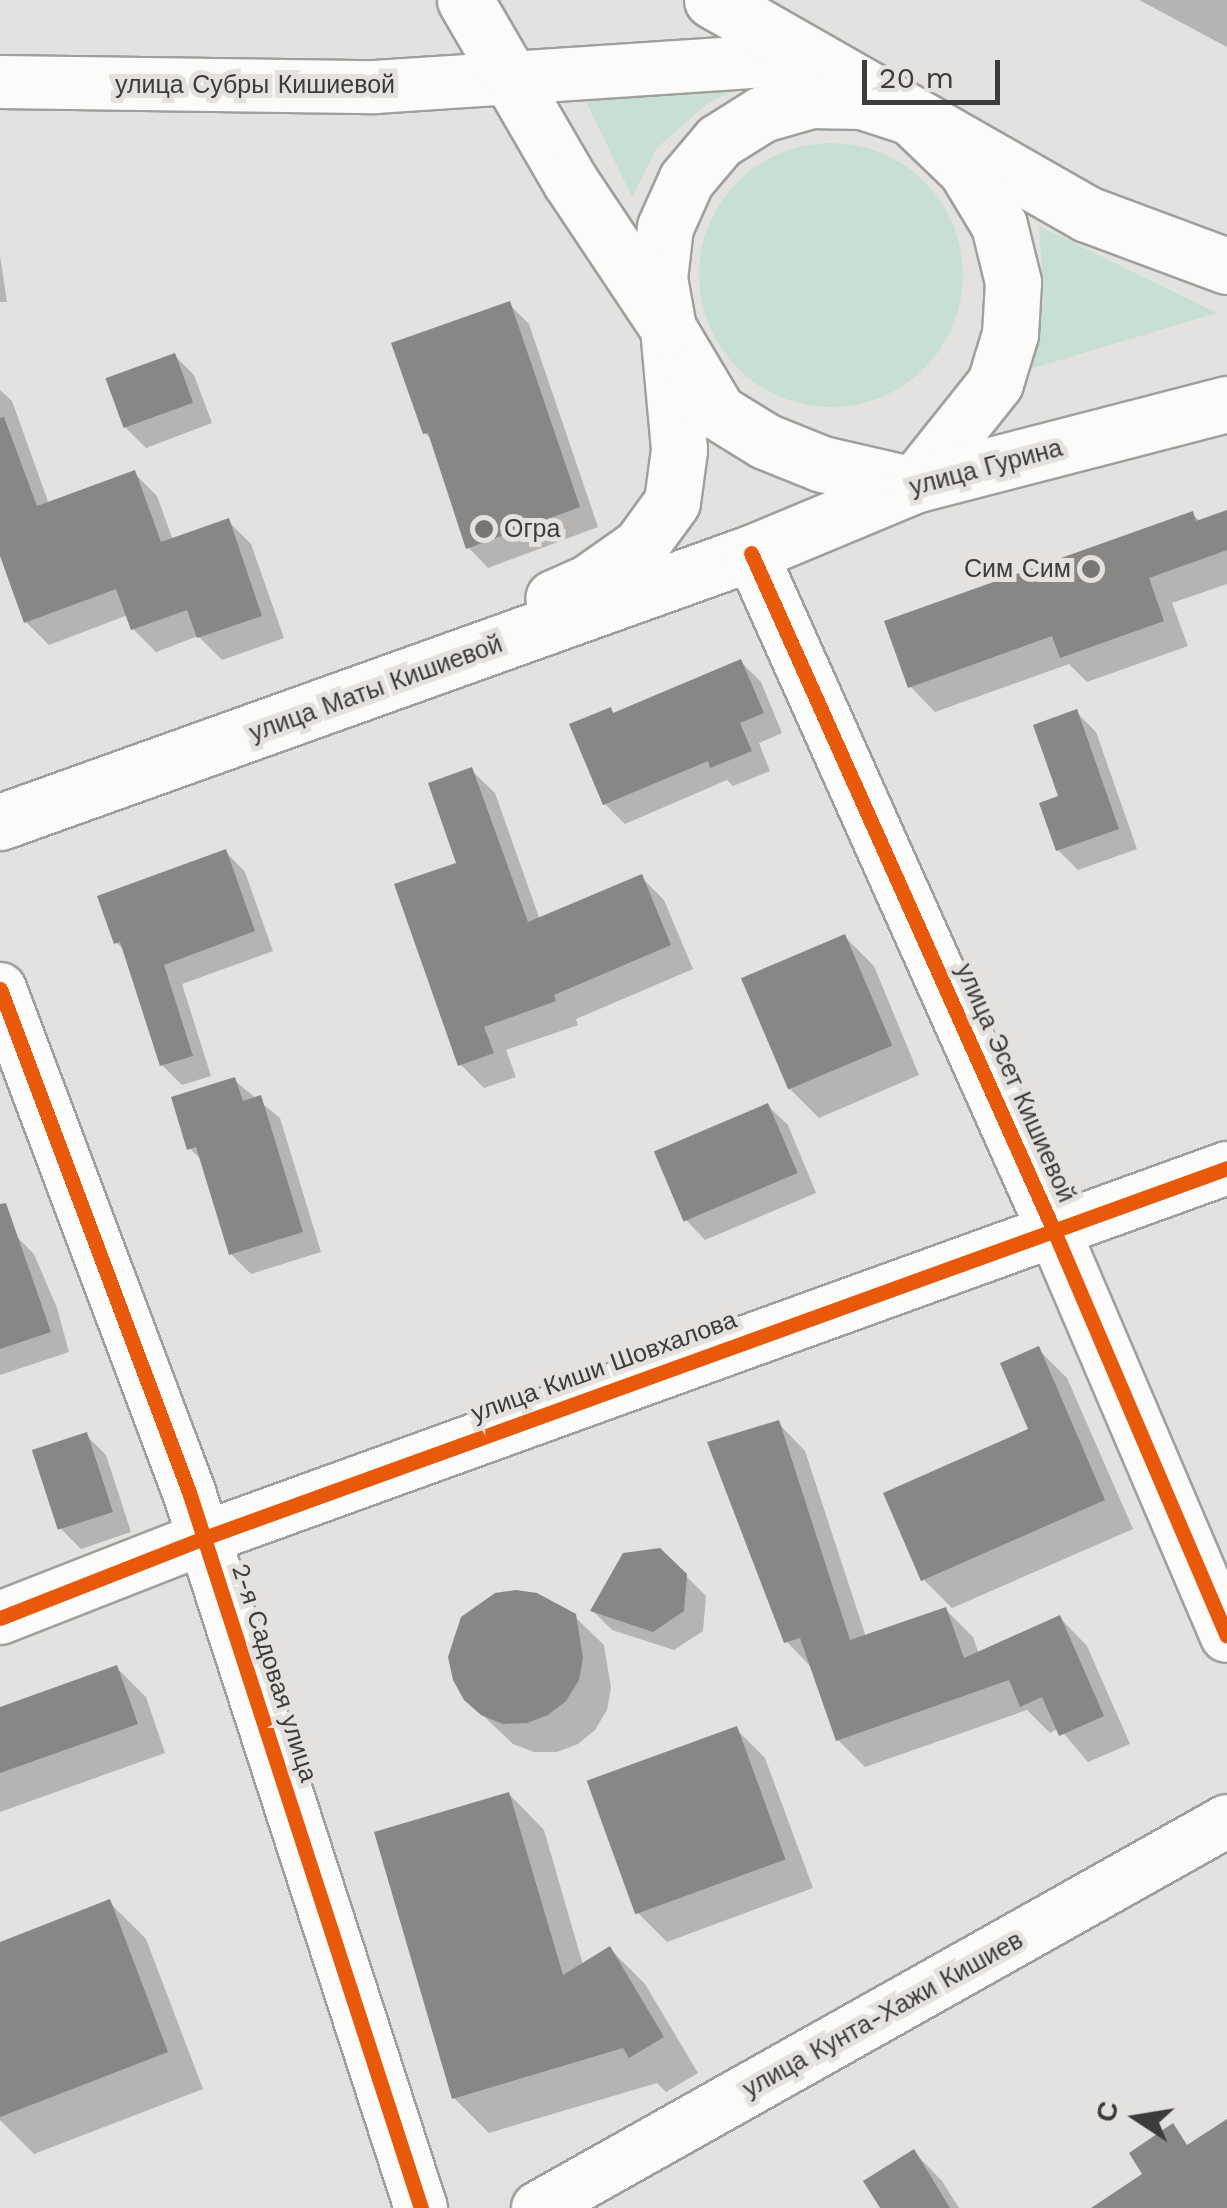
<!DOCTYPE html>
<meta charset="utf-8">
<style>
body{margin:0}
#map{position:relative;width:1227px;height:2208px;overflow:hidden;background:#e4e2e0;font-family:"Work Sans",sans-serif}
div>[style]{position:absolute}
.green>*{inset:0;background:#c7e0d1}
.round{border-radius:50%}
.shadow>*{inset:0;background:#0003}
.building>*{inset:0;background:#888786;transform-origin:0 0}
.roads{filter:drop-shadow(2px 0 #a09f9d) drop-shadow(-2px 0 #a09f9d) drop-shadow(0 2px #a09f9d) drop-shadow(0 -2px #a09f9d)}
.minor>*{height:52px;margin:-26px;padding:0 26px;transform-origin:26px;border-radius:26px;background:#fbfbfa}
.major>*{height:55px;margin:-27.5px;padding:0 27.5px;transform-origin:27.5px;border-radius:27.5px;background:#fbfbfa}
.cycleway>*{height:15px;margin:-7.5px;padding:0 7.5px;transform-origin:7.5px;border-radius:7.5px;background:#e8590c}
.dots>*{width:28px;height:28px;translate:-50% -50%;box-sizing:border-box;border:5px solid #e5e1df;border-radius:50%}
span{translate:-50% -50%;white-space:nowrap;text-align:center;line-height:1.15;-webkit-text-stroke:10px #e5e1df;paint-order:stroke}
.street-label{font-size:25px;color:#3e3c3b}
.poi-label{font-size:25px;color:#3e3c3b}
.left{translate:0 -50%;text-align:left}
.right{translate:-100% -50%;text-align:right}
.north{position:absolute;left:1087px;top:2068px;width:100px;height:100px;-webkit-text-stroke:8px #e5e1df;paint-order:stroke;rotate:282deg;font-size:28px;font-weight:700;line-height:40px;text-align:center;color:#3e3c3b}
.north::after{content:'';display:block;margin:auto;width:35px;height:45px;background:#3e3c3b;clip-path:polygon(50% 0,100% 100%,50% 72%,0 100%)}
.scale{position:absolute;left:862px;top:60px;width:138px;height:45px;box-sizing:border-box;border:5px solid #3e3c3b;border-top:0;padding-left:12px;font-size:30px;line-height:35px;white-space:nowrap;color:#3e3c3b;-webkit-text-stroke:8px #e5e1df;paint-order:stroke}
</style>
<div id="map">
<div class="green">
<i style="clip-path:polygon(749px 83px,708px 103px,657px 148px,632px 197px,582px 93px)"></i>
<i class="round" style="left:699px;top:143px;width:264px;height:264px"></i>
<i style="clip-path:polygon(1039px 226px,1217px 313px,1027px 370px,1044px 299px)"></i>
</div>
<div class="shadow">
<i style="clip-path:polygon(1139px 0,1227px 0,1227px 47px)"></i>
<i style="clip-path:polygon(0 256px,7px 302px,0 302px)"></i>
<i style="clip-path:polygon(509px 304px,529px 324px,598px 527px,488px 568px,469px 548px,433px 441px,425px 433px)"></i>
<i style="clip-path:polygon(174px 355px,194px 375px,212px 423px,146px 448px,126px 428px)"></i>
<i style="clip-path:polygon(0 390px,12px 401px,49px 504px,134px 473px,157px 496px,173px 540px,228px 521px,251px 544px,284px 638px,222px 660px,198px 636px,156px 652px,133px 629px,128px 615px,49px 645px,26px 622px,0 552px)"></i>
<i style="clip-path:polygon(1227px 513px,1227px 584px,1172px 603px,1188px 646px,1087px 682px,1069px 664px,935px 712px,910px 686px,1192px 514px,1201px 522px)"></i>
<i style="clip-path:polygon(741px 662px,761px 682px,782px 733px,759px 743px,770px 771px,733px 786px,727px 780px,625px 824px,605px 804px,610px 710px,615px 715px)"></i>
<i style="clip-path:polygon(1076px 712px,1096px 732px,1137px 849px,1078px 870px,1058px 850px)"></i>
<i style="clip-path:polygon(471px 770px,495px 793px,540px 920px,641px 877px,664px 900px,693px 969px,576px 1019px,578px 1025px,506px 1050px,516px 1077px,484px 1088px,460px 1064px,459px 864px)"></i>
<i style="clip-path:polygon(226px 852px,245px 872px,273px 951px,182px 984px,211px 1076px,182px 1085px,162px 1065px,126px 952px,116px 942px)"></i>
<i style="clip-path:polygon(845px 937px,874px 966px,919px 1075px,819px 1118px,790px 1089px)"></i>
<i style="clip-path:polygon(234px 1080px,280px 1118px,321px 1252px,251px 1274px,231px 1254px,203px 1161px,190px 1149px)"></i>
<i style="clip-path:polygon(768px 1106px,788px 1125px,816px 1193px,705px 1240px,686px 1220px)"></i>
<i style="clip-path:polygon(14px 1234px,34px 1254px,57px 1308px,69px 1352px,0 1375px,0 1239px)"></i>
<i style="clip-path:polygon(1038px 1349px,1067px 1378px,1133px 1529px,952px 1608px,923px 1579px,1032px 1430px)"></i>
<i style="clip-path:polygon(778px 1423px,805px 1451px,866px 1637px,946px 1610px,973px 1637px,979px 1654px,1060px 1618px,1087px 1646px,1130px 1744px,1088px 1762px,1059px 1728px,1050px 1733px,1027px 1710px,865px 1767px,838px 1740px,813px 1669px,786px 1641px)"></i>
<i style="clip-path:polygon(86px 1435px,106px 1455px,131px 1532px,81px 1549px,61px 1529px)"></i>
<i style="clip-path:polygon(660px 1550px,706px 1596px,703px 1631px,674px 1650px,612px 1630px,593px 1611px)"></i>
<i style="clip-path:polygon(574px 1616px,604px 1645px,611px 1688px,607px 1710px,595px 1730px,578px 1744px,557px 1752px,534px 1752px,513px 1744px,466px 1699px,451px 1657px,454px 1637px,463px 1619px)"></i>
<i style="clip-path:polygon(117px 1668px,146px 1697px,165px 1753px,0 1812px,0 1709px)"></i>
<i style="clip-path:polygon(736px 1729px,765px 1758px,813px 1888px,667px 1942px,638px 1913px)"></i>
<i style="clip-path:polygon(509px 1794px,544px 1830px,583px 1965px,610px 1949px,645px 1984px,698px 2073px,666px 2092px,657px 2083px,489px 2133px,454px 2098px)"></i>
<i style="clip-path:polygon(109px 1902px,146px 1939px,203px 2089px,34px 2154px,0 2120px,0 1944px)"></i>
<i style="clip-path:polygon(914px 2152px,942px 2181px,959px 2208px,882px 2208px)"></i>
</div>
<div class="building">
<i style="clip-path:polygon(510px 301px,580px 507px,466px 549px,428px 433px,423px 434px,391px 343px)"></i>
<i style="left:175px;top:353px;width:53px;height:74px;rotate:70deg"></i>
<i style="clip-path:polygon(4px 417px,37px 506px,135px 470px,161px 542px,229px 518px,262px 616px,197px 638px,187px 610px,131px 630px,116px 589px,24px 623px,0 556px,0 418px)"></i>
<i style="clip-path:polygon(1227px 510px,1227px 550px,1149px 578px,1164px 621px,1060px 658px,1052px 636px,908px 688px,884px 621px,1193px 511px,1196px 521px)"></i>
<i style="clip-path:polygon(741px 659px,764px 713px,740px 723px,752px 751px,710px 768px,708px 761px,603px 805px,569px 724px,611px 707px,613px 713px)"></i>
<i style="clip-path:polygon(1077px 709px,1119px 829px,1056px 851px,1039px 803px,1058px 796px,1033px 725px)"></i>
<i style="clip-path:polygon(472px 767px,528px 922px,642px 874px,671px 945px,554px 995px,556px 1001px,484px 1027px,494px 1053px,458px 1066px,394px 884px,456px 863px,428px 783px)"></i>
<i style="clip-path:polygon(226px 849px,255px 931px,164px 965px,193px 1056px,160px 1066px,120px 942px,114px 944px,97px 896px)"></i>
<i style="left:845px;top:934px;width:121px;height:113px;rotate:67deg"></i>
<i style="clip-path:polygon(235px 1077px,243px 1101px,261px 1095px,303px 1232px,229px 1255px,196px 1147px,187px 1150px,171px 1097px)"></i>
<i style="left:768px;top:1103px;width:76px;height:124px;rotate:67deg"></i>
<i style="clip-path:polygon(6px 1203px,51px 1332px,0 1349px,0 1204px)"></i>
<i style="clip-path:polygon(1039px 1346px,1105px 1500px,921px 1581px,883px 1493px,1028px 1429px,1000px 1363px)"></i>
<i style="clip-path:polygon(779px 1420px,850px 1640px,946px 1607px,964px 1658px,1060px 1615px,1104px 1716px,1059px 1736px,1042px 1697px,1020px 1707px,1009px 1680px,836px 1741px,800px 1638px,784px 1643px,707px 1442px)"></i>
<i style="left:87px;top:1432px;width:84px;height:58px;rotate:72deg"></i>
<i style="clip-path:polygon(660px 1548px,687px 1574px,684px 1611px,653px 1632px,590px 1611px,623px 1553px)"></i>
<i style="clip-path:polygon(516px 1590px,537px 1593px,576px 1614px,583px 1658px,579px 1680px,566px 1701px,548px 1715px,527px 1723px,503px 1724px,481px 1715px,464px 1700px,453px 1680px,448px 1657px,461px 1617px,495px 1593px)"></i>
<i style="clip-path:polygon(117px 1665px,138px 1724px,0 1773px,0 1707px)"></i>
<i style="left:737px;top:1726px;width:142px;height:160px;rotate:70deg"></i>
<i style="clip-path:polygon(509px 1792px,563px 1975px,610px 1946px,664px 2037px,629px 2058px,623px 2048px,452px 2099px,374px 1832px)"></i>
<i style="clip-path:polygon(110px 1899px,168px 2052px,0 2117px,0 1942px)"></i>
<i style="clip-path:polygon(1227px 2119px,1227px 2208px,1091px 2208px,1142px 2174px,1129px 2153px,1173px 2123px,1187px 2145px)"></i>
<i style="clip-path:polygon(914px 2149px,950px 2208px,880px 2208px,863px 2181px)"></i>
</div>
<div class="roads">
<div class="minor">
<i style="left:0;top:82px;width:375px;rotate:0.8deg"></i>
<i style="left:375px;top:87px;width:440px;rotate:-3.8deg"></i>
<i style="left:751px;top:553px;width:743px;rotate:65.92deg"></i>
<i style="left:1054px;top:1231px;width:440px;rotate:66.9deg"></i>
<i style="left:0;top:989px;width:537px;rotate:69.41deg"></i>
<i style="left:189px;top:1492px;width:753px;rotate:72.05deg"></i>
<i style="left:0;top:1618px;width:219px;rotate:-21.4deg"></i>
<i style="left:204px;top:1538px;width:1088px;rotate:-19.88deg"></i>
<i style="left:538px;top:2208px;width:790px;rotate:-29.32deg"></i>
</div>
<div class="major">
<i style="left:465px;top:0;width:209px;rotate:59.9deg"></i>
<i style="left:570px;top:181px;width:177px;rotate:56.3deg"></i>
<i style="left:668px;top:328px;width:122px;rotate:84.8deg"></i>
<i style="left:679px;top:450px;width:52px;rotate:97.7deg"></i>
<i style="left:672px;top:502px;width:54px;rotate:126deg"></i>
<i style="left:640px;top:546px;width:62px;rotate:144.8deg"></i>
<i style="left:589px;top:582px;width:39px;rotate:156deg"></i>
<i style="left:712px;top:0;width:432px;rotate:29.7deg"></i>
<i style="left:1087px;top:214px;width:149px;rotate:20.4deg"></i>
<i style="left:811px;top:100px;width:51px;rotate:1.1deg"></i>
<i style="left:862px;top:101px;width:52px;rotate:18.1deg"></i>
<i style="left:911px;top:117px;width:76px;rotate:43.9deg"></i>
<i style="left:966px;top:170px;width:64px;rotate:59deg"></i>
<i style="left:999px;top:225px;width:59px;rotate:76.2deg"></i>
<i style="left:1013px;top:282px;width:52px;rotate:93.3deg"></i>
<i style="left:1010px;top:334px;width:51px;rotate:107deg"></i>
<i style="left:995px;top:383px;width:130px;rotate:128.5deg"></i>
<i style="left:914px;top:485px;width:94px;rotate:-167.1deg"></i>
<i style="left:822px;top:464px;width:61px;rotate:-158deg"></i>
<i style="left:765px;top:441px;width:55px;rotate:-148.3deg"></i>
<i style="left:718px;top:412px;width:98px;rotate:-120.8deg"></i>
<i style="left:668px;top:328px;width:51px;rotate:-100.2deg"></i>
<i style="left:659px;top:278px;width:51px;rotate:-83.3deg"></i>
<i style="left:665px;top:227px;width:51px;rotate:-65.9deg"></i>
<i style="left:686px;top:180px;width:51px;rotate:-49.8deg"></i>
<i style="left:719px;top:141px;width:51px;rotate:-32.1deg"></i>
<i style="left:762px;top:114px;width:51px;rotate:-15.9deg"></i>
<i style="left:0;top:822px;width:798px;rotate:-19.71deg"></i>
<i style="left:751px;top:553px;width:177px;rotate:-22.6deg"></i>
<i style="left:914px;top:485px;width:323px;rotate:-14.5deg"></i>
</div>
</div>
<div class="cycleway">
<i style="left:751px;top:553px;width:743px;rotate:65.92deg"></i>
<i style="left:1054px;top:1231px;width:440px;rotate:66.9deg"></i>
<i style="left:0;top:989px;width:537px;rotate:69.41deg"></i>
<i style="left:189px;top:1492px;width:753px;rotate:72.05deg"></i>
<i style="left:0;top:1618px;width:219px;rotate:-21.4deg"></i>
<i style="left:204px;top:1538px;width:1088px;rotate:-19.88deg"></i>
</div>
<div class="dots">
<i style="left:484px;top:529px;background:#787675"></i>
<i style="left:1091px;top:569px;background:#787675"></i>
</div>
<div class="street-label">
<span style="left:255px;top:85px">улица Субры Кишиевой</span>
<span style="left:986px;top:468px;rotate:-15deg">улица Гурина</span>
<span style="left:376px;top:689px;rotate:-20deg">улица Маты Кишиевой</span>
<span style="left:1015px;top:1083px;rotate:66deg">улица Эсет Кишиевой</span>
<span style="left:604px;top:1367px;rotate:-20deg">улица Киши Шовхалова</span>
<span style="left:274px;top:1673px;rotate:72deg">2-я Садовая улица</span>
<span style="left:883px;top:2015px;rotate:-29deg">улица Кунта-Хажи Кишиев</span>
</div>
<div class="poi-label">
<span class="left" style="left:504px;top:529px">Огра</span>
<span class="right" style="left:1071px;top:569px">Сим Сим</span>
</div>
<div class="north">С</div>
<div class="scale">20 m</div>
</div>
